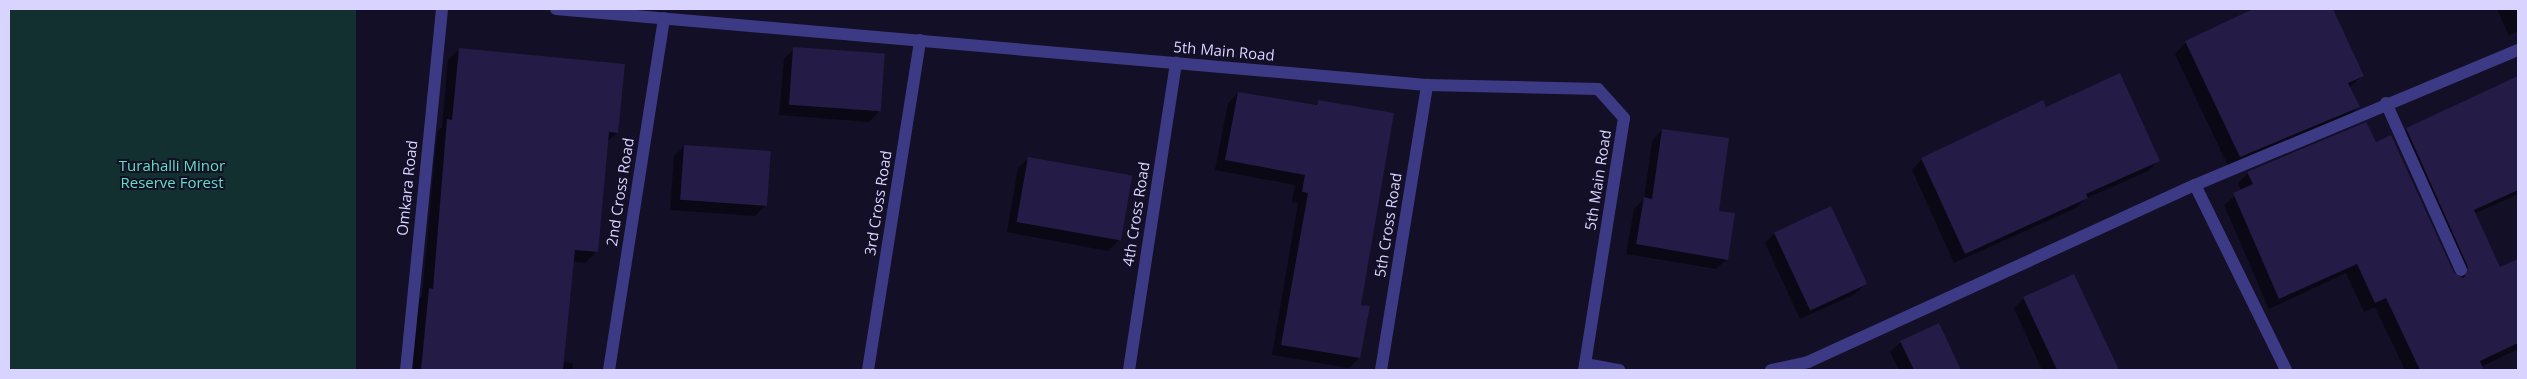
<!DOCTYPE html>
<style>
body{margin:0}
#map{position:relative;width:2527px;height:379px;overflow:hidden;background:#130f26;font-family:"Open Sans",sans-serif}
div>[style]{position:absolute}
.green>*{inset:0;background:#12302f;transform-origin:0 0}
.shadow>*{inset:0;background:#0007}
.building>*{inset:0;background:#241b47;transform-origin:0 0}
.minor>*{height:12px;margin:-6px;padding:0 6px;transform-origin:6px;border-radius:6px;background:#3d3a85}
.tertiary>*{height:12px;margin:-6px;padding:0 6px;transform-origin:6px;border-radius:6px;background:#3d3a85}
span{translate:-50% -50%;white-space:nowrap;text-align:center;line-height:1.15;-webkit-text-stroke:4px #130f26;paint-order:stroke}
.street-label{font-size:15px;color:#d9d4ff}
.park-label{font-size:15px;color:#5fe0c0}
.frame{position:absolute;inset:0;border:10px solid #d9d4ff;pointer-events:none}
</style>
<div id="map">
<div class="green">
<i style="left:9px;top:9px;width:347px;height:361px"></i>
</div>
<div class="shadow">
<i style="clip-path:polygon(2269px 9px,2331px 9px,2362px 76px,2349px 88px,2358px 107px,2347px 119px,2229px 168px,2175px 54px,2186px 42px)"></i>
<i style="clip-path:polygon(2497px 9px,2518px 9px,2518px 31px,2509px 36px)"></i>
<i style="clip-path:polygon(460px 49px,617px 133px,607px 142px,597px 251px,585px 263px,572px 261px,563px 362px,573px 363px,572px 370px,411px 370px,418px 301px,422px 296px,437px 132px,442px 127px,448px 60px)"></i>
<i style="clip-path:polygon(794px 49px,879px 112px,869px 122px,779px 115px,784px 59px)"></i>
<i style="clip-path:polygon(2518px 78px,2518px 194px,2474px 214px,2500px 269px,2518px 260px,2518px 349px,2475px 370px,2405px 370px,2375px 307px,2364px 312px,2346px 273px,2269px 309px,2224px 205px,2241px 191px,2238px 183px,2248px 173px,2375px 143px,2453px 274px,2458px 277px,2396px 139px,2407px 129px)"></i>
<i style="clip-path:polygon(1238px 93px,1314px 106px,1319px 101px,1359px 306px,1369px 307px,1359px 358px,1349px 368px,1272px 355px,1298px 203px,1292px 202px,1295px 185px,1215px 170px,1228px 103px)"></i>
<i style="clip-path:polygon(2045px 109px,2159px 160px,2148px 171px,2085px 199px,2076px 208px,1954px 263px,1912px 170px,1922px 159px)"></i>
<i style="clip-path:polygon(1662px 130px,1718px 212px,1727px 259px,1716px 269px,1626px 254px,1634px 209px,1644px 199px,1652px 141px)"></i>
<i style="clip-path:polygon(685px 146px,765px 206px,755px 216px,670px 210px,674px 156px)"></i>
<i style="clip-path:polygon(1029px 158px,1119px 240px,1108px 251px,1007px 232px,1018px 168px)"></i>
<i style="clip-path:polygon(1775px 233px,1866px 284px,1855px 294px,1800px 319px,1765px 243px)"></i>
<i style="clip-path:polygon(2074px 275px,2118px 370px,2042px 370px,2014px 308px,2024px 298px)"></i>
<i style="clip-path:polygon(1939px 324px,1960px 370px,1899px 370px,1890px 352px,1901px 342px)"></i>
</div>
<div class="building">
<i style="clip-path:polygon(2253px 9px,2333px 9px,2364px 76px,2348px 83px,2360px 107px,2240px 157px,2185px 41px)"></i>
<i style="left:793px;top:47px;width:92px;height:58px;rotate:4deg"></i>
<i style="clip-path:polygon(459px 48px,625px 64px,618px 133px,609px 132px,598px 252px,575px 250px,563px 370px,421px 370px,429px 288px,433px 289px,447px 119px,452px 120px)"></i>
<i style="clip-path:polygon(2120px 73px,2160px 161px,2086px 194px,2088px 198px,1965px 254px,1921px 158px,2043px 100px,2046px 107px)"></i>
<i style="clip-path:polygon(2518px 76px,2518px 190px,2474px 210px,2500px 267px,2518px 259px,2518px 343px,2480px 361px,2484px 370px,2420px 370px,2386px 298px,2375px 303px,2357px 264px,2279px 299px,2233px 193px,2253px 184px,2247px 172px,2366px 122px,2376px 142px,2391px 135px,2454px 273px,2464px 278px,2468px 267px,2406px 128px)"></i>
<i style="clip-path:polygon(1238px 92px,1317px 105px,1318px 100px,1394px 113px,1361px 305px,1370px 306px,1360px 358px,1281px 345px,1308px 193px,1302px 192px,1305px 175px,1225px 160px)"></i>
<i style="clip-path:polygon(1662px 129px,1729px 138px,1719px 211px,1735px 213px,1728px 260px,1636px 244px,1644px 197px,1652px 199px)"></i>
<i style="left:684px;top:145px;width:87px;height:55px;rotate:4deg"></i>
<i style="left:1028px;top:157px;width:106px;height:66px;rotate:10deg"></i>
<i style="left:1831px;top:206px;width:86px;height:63px;rotate:65deg"></i>
<i style="clip-path:polygon(2074px 274px,2119px 370px,2057px 370px,2023px 297px)"></i>
<i style="clip-path:polygon(1939px 323px,1961px 370px,1914px 370px,1900px 341px)"></i>
</div>
<div class="minor">
<i style="left:556px;top:9px;width:874px;rotate:4.99deg"></i>
<i style="left:1427px;top:85px;width:171px;rotate:1.3deg"></i>
<i style="left:1598px;top:89px;width:39px;rotate:48deg"></i>
<i style="left:1624px;top:118px;width:255px;rotate:99deg"></i>
<i style="left:2386px;top:103px;width:183px;rotate:65.8deg"></i>
<i style="left:2195px;top:185px;width:350px;rotate:-22.7deg"></i>
<i style="left:1585px;top:364px;width:35px;rotate:10deg"></i>
<i style="left:609px;top:370px;width:356px;rotate:-81.1deg"></i>
<i style="left:868px;top:370px;width:334px;rotate:-81deg"></i>
<i style="left:1129px;top:370px;width:311px;rotate:-81.3deg"></i>
<i style="left:1381px;top:370px;width:289px;rotate:-80.8deg"></i>
<i style="left:1771px;top:370px;width:38px;rotate:-12deg"></i>
<i style="left:1808px;top:362px;width:426px;rotate:-24.6deg"></i>
<i style="left:2195px;top:185px;width:206px;rotate:63.8deg"></i>
</div>
<div class="tertiary">
<i style="left:406px;top:370px;width:363px;rotate:-84.3deg"></i>
</div>
<div class="street-label">
<span style="left:1224px;top:51px;rotate:5deg">5th Main Road</span>
<span style="left:1598px;top:180px;rotate:-81deg">5th Main Road</span>
<span style="left:407px;top:188px;rotate:-84deg">Omkara Road</span>
<span style="left:620px;top:192px;rotate:-81deg">2nd Cross Road</span>
<span style="left:878px;top:203px;rotate:-81deg">3rd Cross Road</span>
<span style="left:1136px;top:214px;rotate:-81deg">4th Cross Road</span>
<span style="left:1388px;top:225px;rotate:-81deg">5th Cross Road</span>
</div>
<div class="park-label">
<span style="left:172px;top:174px">Turahalli Minor<br>Reserve Forest</span>
</div>
<div class="frame"></div>
</div>
